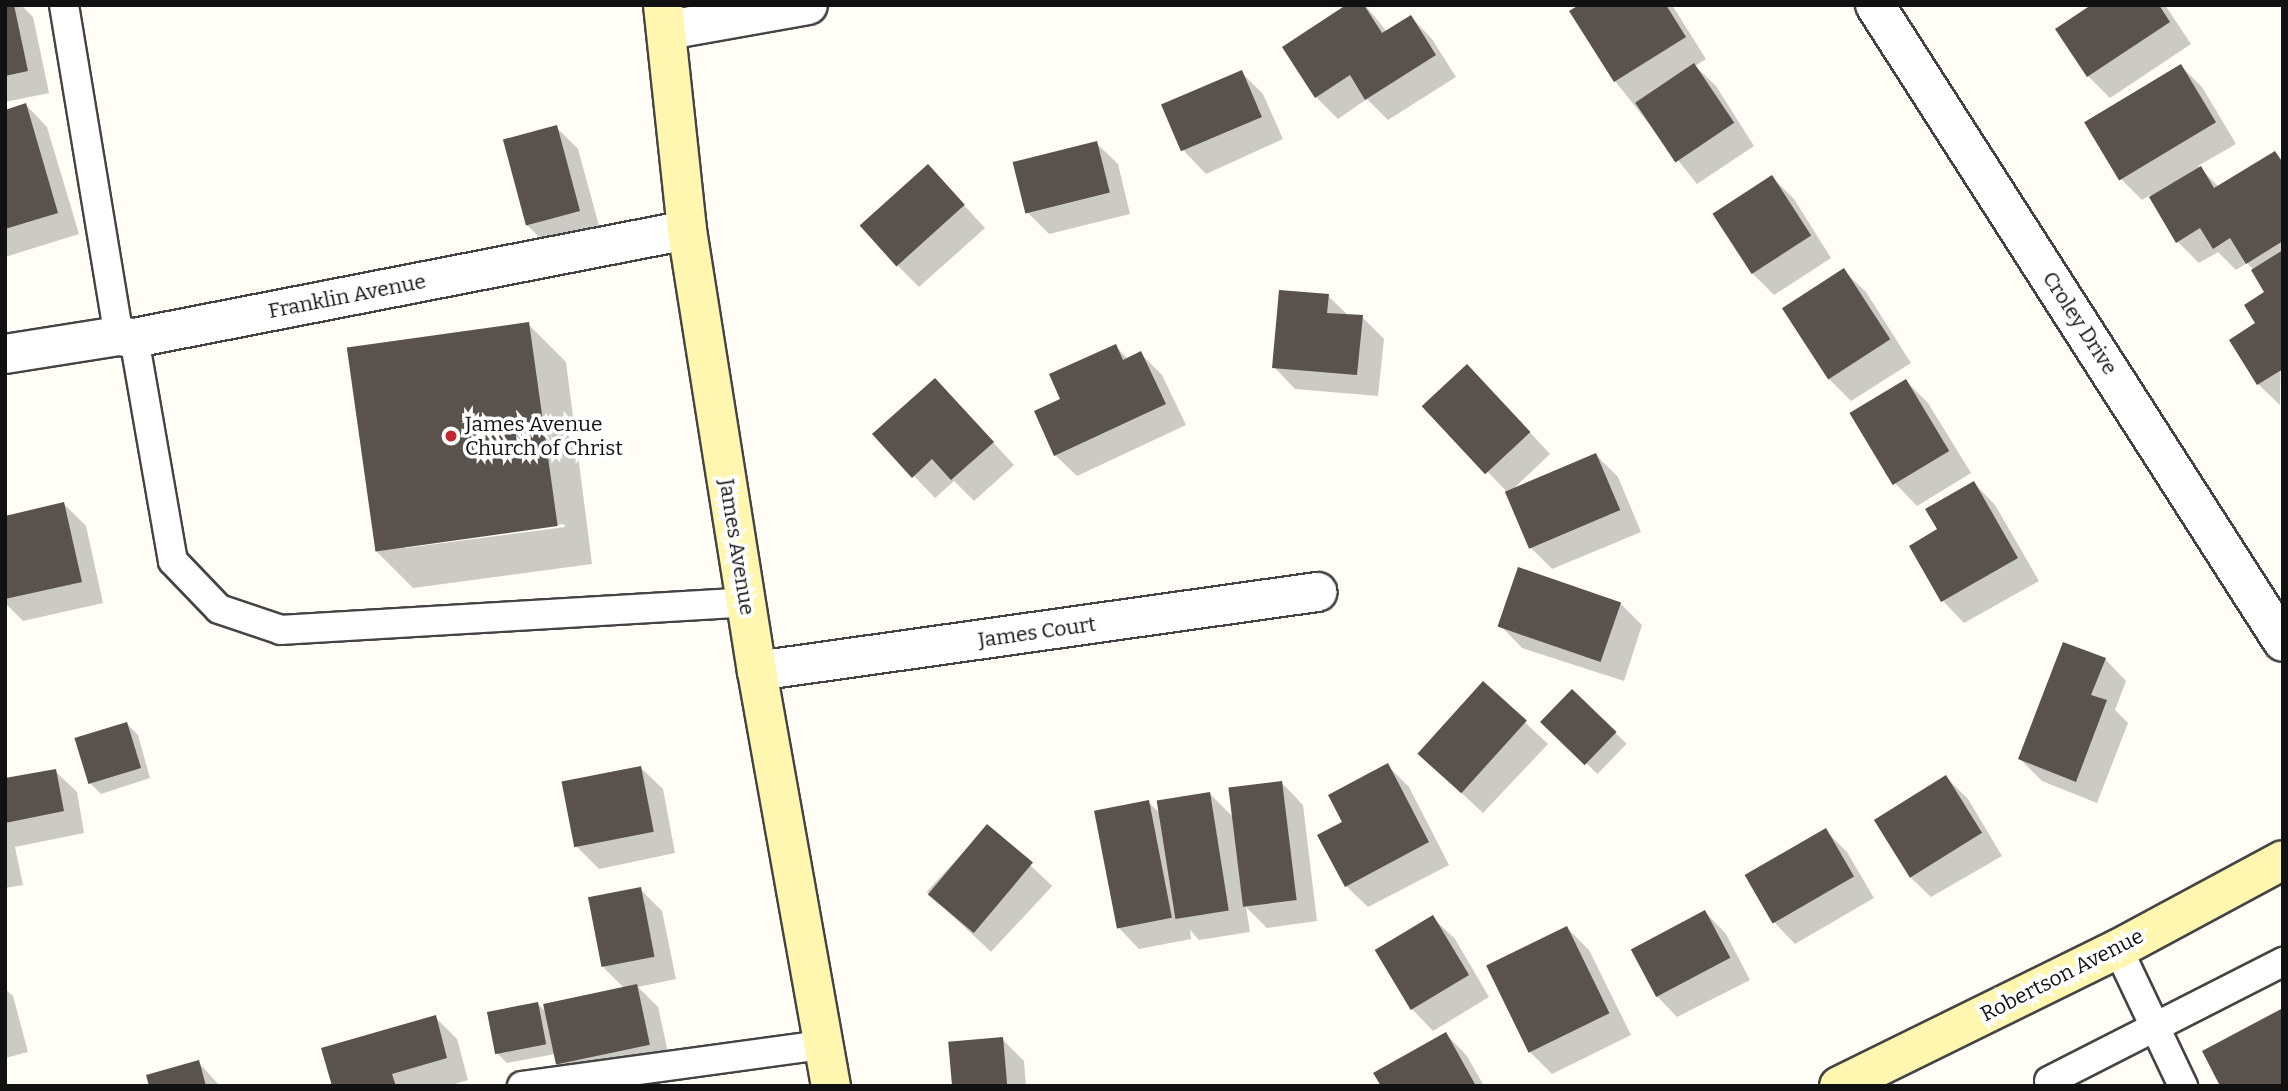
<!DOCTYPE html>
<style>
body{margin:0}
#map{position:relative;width:2288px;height:1091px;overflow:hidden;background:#fffdf5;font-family:Bitter,serif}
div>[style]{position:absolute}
.shadow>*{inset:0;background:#0003;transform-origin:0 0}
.building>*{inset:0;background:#5a524d;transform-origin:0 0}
.roads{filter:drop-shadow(2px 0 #444) drop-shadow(-2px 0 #444) drop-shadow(0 2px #444) drop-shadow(0 -2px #444)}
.lane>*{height:28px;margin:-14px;padding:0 14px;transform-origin:14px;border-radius:14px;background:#fff}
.street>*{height:38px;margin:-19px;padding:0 19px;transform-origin:19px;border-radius:19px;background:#fff}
.secondary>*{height:38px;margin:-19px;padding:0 19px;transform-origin:19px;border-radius:19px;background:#fff6b0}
.dots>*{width:19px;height:19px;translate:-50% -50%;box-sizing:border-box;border:4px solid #fff;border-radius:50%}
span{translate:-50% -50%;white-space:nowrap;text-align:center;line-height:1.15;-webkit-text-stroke:7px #fff;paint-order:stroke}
.street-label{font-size:21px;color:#111}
.poi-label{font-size:21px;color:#111}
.left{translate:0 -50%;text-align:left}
.frame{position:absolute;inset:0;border:7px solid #111;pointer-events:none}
</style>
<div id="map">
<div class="shadow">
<i style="clip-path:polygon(5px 5px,21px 5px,33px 17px,49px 93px,5px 102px)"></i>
<i style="clip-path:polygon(1349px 5px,1365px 5px,1387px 32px,1411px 17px,1432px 39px,1456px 77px,1388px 120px,1367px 99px,1338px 119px,1316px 97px)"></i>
<i style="clip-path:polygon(1582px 5px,1672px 5px,1706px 59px,1695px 66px,1716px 86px,1754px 146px,1697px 184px,1615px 81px)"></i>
<i style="clip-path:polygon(2092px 5px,2165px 5px,2191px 44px,2110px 98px,2088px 76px,2057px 30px)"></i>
<i style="clip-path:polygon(2181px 66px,2202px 87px,2236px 144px,2198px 166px,2219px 187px,2275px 153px,2283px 161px,2280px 405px,2258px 384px,2258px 323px,2266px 292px,2254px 270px,2247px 263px,2236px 270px,2218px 252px,2199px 263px,2178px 242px,2150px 195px,2142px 200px,2120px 178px)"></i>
<i style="clip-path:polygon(1241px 72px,1263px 94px,1283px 139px,1206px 174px,1185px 152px,1164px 108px)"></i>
<i style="clip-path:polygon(26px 105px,47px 127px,79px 234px,5px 257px,5px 111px)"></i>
<i style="clip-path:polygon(556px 127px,578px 149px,601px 233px,548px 246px,526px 224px)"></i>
<i style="clip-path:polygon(1096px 143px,1118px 164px,1130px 214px,1049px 234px,1027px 212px)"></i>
<i style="clip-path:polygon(928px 166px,985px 228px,919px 287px,898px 266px)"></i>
<i style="clip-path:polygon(1772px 177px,1794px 199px,1831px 258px,1774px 295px,1752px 273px)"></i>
<i style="clip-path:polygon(1844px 271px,1866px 292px,1911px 363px,1851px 401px,1829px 379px)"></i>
<i style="clip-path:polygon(1328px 296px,1349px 316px,1362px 317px,1384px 339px,1378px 396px,1295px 389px,1274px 367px)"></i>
<i style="clip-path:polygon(evenodd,528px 324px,566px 362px,592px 564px,413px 588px,375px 550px,528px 324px,564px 524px,565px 527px,405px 548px,405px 545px,564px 524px)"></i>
<i style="clip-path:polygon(1116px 347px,1129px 360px,1141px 354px,1162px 375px,1186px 425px,1077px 476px,1055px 455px,1063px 400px)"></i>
<i style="clip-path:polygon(1906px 381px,1928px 403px,1971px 473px,1917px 506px,1896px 484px,1852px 414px)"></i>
<i style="clip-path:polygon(1488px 388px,1550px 454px,1511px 491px,1596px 455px,1618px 477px,1641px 532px,1552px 569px,1531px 548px,1507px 492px,1424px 405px)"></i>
<i style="clip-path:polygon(956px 402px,1014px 465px,974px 501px,954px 481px,935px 498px,914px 476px)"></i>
<i style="clip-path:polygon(1974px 483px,1995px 505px,2039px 581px,1964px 623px,1943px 601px,1911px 546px,1939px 530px)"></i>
<i style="clip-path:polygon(64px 504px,86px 526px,103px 603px,23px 621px,5px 603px,5px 517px)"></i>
<i style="clip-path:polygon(1620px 603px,1642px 625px,1624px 681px,1522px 648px,1501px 626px)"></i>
<i style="clip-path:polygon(2105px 659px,2126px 681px,2115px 710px,2128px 723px,2097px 803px,2042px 781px,2020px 759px)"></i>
<i style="clip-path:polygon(1483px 683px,1548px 744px,1483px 813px,1441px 774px)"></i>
<i style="left:1572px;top:691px;width:76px;height:42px;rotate:44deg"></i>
<i style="clip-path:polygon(127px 724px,138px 735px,150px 778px,101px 794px,90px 783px)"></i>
<i style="clip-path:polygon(1388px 766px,1409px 787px,1449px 865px,1368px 907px,1346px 886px,1344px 823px)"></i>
<i style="clip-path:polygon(641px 768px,663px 789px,675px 853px,599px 869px,577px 847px)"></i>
<i style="clip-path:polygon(55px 771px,77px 792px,84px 833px,15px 847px,23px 885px,5px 888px,5px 780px)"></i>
<i style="clip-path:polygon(1946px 777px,1968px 799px,2002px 856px,1931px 897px,1909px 876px)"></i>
<i style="clip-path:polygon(1282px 783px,1303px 805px,1317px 921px,1267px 928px,1246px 907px,1250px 932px,1199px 940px,1190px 930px,1191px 939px,1139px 949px,1118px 927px,1148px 802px,1161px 814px,1210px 794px,1234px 818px)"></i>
<i style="left:988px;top:826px;width:88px;height:90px;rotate:43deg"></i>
<i style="clip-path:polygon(1825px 830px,1847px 852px,1874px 898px,1795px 944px,1774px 922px,1747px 876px)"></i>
<i style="clip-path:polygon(640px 889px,662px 911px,676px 979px,638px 987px,658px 1007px,671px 1066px,579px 1086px,557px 1064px,555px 1054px,507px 1063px,496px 1052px,538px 1004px,547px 1013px,624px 988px,604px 968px)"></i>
<i style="clip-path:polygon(1705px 912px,1726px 934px,1750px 980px,1677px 1017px,1656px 995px)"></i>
<i style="clip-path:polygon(1433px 918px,1455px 939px,1489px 997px,1433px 1031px,1412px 1009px,1377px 951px)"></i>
<i style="clip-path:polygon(1567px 928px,1589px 950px,1631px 1035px,1552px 1074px,1530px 1052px)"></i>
<i style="clip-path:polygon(5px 989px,13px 996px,28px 1052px,5px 1058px)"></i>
<i style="clip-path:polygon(435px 1017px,457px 1039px,468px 1080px,448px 1086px,334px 1086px)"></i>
<i style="clip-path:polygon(1446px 1034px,1467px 1056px,1484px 1086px,1383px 1086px)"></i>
<i style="clip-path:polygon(1002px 1039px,1024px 1061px,1026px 1086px,954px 1086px)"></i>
<i style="clip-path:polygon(198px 1062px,220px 1086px,151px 1086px)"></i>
</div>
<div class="building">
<i style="clip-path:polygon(5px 5px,14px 5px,28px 71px,5px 76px)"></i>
<i style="clip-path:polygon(1346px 5px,1364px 5px,1382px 33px,1411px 15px,1436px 55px,1365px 100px,1350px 75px,1315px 98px,1282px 47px)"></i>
<i style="clip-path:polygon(1579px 5px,1666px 5px,1686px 37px,1614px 82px,1569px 11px)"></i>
<i style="clip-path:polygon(2091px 5px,2159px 5px,2170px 22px,2087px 77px,2055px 29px)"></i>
<i style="left:1694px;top:63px;width:72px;height:71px;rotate:56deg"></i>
<i style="left:2181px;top:64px;width:68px;height:113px;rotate:59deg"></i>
<i style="left:1242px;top:70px;width:51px;height:88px;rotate:67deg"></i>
<i style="clip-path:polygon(26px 103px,58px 213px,5px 229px,5px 110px)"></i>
<i style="left:557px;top:125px;width:89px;height:56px;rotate:75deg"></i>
<i style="left:1097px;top:141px;width:53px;height:87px;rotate:76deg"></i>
<i style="clip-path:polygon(2275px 151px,2283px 163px,2283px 241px,2246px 264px,2230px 238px,2213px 249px,2200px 228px,2176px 243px,2149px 197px,2201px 166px,2214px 188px)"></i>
<i style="left:928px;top:164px;width:55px;height:92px;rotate:48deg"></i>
<i style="left:1772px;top:175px;width:72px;height:71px;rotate:57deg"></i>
<i style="clip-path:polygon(2283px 250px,2283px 369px,2257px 385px,2229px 340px,2255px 323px,2244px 305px,2264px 292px,2251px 270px)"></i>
<i style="left:1844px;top:268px;width:85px;height:74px;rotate:57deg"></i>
<i style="clip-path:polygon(1279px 290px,1329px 294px,1327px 313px,1363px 315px,1357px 375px,1272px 368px)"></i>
<i style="left:529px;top:322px;width:206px;height:184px;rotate:82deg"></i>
<i style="clip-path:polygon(1116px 344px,1123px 360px,1141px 351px,1166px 404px,1054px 456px,1034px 411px,1060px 399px,1049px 374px)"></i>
<i style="left:1467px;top:364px;width:93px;height:62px;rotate:47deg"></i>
<i style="clip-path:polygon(935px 378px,994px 442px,951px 480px,932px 459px,912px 478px,872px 434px)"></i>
<i style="left:1906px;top:379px;width:84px;height:66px;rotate:59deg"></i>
<i style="left:1596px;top:453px;width:62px;height:99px;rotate:67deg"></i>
<i style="clip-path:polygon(1974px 481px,2018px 558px,1941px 602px,1909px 546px,1937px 529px,1925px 509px)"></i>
<i style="clip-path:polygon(64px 502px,82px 582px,5px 599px,5px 516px)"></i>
<i style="left:1518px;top:567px;width:109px;height:63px;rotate:19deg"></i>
<i style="clip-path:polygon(2063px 642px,2106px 658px,2091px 695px,2107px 700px,2076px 782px,2018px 759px)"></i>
<i style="left:1483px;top:681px;width:59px;height:98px;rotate:42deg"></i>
<i style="left:1572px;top:689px;width:62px;height:46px;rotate:44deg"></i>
<i style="left:127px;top:722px;width:48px;height:55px;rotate:73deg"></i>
<i style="clip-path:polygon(1388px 763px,1429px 842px,1345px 887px,1317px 835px,1342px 822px,1328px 795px)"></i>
<i style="left:641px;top:766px;width:67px;height:81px;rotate:79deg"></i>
<i style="clip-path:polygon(56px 769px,64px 811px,5px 823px,5px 778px)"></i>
<i style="left:1946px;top:775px;width:68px;height:85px;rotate:58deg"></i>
<i style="left:1282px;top:781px;width:120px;height:54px;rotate:83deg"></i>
<i style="left:1210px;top:792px;width:120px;height:54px;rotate:81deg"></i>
<i style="left:1149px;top:800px;width:120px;height:56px;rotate:79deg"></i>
<i style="left:987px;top:824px;width:60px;height:92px;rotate:40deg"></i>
<i style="left:1826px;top:828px;width:56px;height:94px;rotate:60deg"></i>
<i style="left:641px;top:887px;width:71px;height:54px;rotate:79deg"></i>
<i style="left:1705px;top:910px;width:54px;height:84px;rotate:62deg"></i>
<i style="left:1433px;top:915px;width:70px;height:68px;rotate:59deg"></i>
<i style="left:1567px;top:926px;width:97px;height:90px;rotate:64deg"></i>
<i style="left:637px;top:984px;width:62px;height:96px;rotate:78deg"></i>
<i style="left:538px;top:1002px;width:43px;height:52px;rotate:79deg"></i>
<i style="clip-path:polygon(2283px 1008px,2283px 1086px,2220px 1086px,2202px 1051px)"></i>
<i style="clip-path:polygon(436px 1015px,447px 1058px,392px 1074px,396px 1086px,332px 1086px,321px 1048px)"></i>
<i style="clip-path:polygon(1446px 1032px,1476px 1086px,1381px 1086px,1373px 1073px)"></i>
<i style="left:1003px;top:1037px;width:49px;height:55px;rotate:85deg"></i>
<i style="clip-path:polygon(199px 1060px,206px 1086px,149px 1086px,146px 1075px)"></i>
</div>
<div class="roads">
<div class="lane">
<i style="left:64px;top:5px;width:336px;rotate:80.6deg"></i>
<i style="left:134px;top:338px;width:226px;rotate:80.1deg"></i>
<i style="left:173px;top:561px;width:66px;rotate:46.2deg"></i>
<i style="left:219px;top:609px;width:65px;rotate:18.7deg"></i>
<i style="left:281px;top:630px;width:466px;rotate:-3.4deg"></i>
<i style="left:2118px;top:949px;width:152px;rotate:64.6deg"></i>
<i style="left:2049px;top:1081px;width:263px;rotate:-27deg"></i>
<i style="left:522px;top:1086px;width:304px;rotate:-7.8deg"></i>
</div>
<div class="street">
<i style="left:1875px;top:5px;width:756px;rotate:57.36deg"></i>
<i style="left:668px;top:30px;width:142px;rotate:-10.1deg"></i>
<i style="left:5px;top:354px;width:115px;rotate:-9deg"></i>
<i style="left:119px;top:336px;width:15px;rotate:8deg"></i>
<i style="left:134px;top:338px;width:563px;rotate:-11.05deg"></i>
<i style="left:757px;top:671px;width:566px;rotate:-8.03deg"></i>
</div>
<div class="secondary">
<i style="left:663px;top:5px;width:226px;rotate:83.9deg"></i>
<i style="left:687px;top:230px;width:447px;rotate:81deg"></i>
<i style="left:757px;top:671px;width:422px;rotate:79.9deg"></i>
<i style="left:1839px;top:1086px;width:311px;rotate:-26.2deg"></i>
<i style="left:2118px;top:949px;width:187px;rotate:-28.3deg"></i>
</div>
</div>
<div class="dots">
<i style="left:451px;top:436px;background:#c4262e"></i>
</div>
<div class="street-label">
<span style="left:347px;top:296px;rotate:-11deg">Franklin Avenue</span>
<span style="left:2080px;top:323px;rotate:57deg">Croley Drive</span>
<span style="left:737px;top:547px;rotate:81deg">James Avenue</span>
<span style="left:1037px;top:632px;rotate:-8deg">James Court</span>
<span style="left:2062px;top:975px;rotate:-27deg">Robertson Avenue</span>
</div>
<div class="poi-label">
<span class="left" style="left:465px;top:436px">James Avenue<br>Church of Christ</span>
</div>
<div class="frame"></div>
</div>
